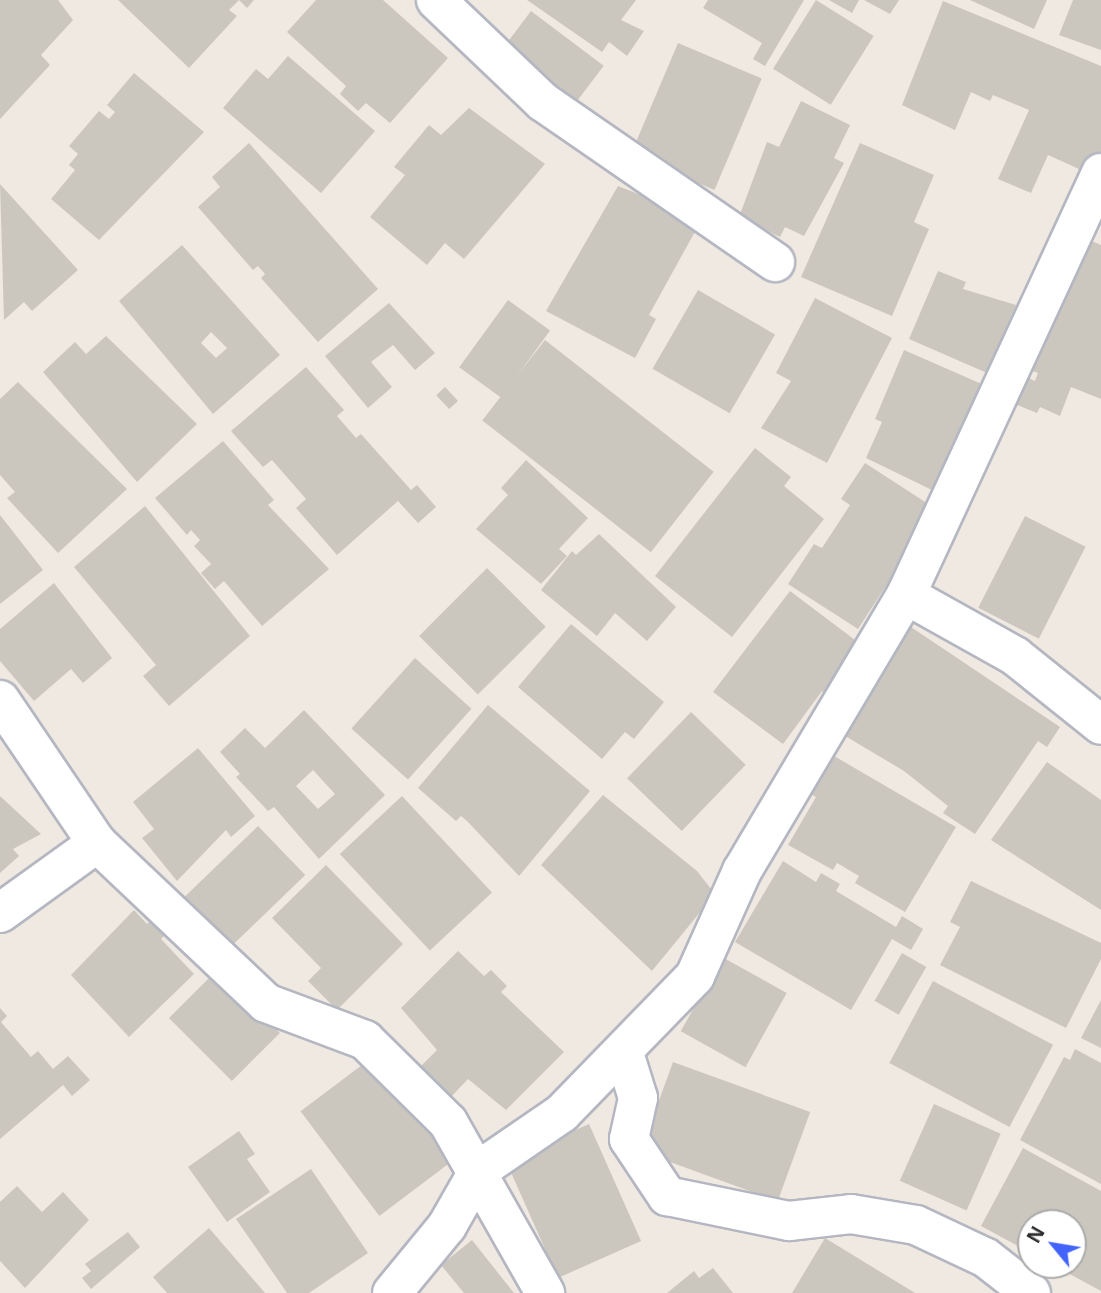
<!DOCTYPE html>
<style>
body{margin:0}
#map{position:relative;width:1101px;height:1293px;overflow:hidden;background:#efe9e1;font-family:"Noto Sans",sans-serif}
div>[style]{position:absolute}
.building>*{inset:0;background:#cbc7bf;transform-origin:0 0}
.roads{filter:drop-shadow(2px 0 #b4b7c1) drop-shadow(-2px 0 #b4b7c1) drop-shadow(0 2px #b4b7c1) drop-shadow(0 -2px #b4b7c1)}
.street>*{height:38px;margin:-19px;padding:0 19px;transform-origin:19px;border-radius:19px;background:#fff}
span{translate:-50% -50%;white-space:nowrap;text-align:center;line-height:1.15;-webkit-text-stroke:7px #fff;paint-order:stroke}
.north{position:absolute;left:1017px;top:1209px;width:70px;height:70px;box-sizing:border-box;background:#fff;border:2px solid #ababab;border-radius:50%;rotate:300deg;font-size:19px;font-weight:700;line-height:28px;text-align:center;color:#2e2e2e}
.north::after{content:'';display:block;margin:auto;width:24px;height:32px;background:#4264fb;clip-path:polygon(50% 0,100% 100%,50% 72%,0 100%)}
</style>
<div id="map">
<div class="building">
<i style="clip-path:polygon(0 0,58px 0,73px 20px,41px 55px,50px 65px,0 119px)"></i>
<i style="clip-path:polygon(118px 0,254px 0,247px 8px,239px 0,229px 10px,237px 16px,189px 68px)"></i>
<i style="clip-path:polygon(316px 0,383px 0,448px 58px,390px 123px,366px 103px,358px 111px,340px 94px,346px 86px,287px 32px)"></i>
<i style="clip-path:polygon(527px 0,636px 0,621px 20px,644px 31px,627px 56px,609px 42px,602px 52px)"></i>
<i style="clip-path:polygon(708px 0,804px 0,765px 66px,753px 59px,762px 43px,703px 8px)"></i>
<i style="left:816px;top:0;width:68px;height:81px;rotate:32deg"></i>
<i style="clip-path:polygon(829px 0,859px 0,852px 13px)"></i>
<i style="clip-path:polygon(864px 0,899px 0,890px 14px)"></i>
<i style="clip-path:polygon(970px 0,1047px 0,1034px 29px)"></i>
<i style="clip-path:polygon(1073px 0,1101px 0,1101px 50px,1059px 35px)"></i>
<i style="clip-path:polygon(943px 1px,1101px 66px,1101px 155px,1092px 175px,1048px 155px,1031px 193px,998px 179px,1029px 110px,993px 95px,990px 101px,971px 92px,955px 130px,902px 105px)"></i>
<i style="left:531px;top:11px;width:91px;height:46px;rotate:37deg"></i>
<i style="left:678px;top:43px;width:91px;height:121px;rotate:23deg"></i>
<i style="clip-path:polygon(288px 56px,375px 131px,321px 193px,223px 108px,256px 69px,268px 79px)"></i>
<i style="clip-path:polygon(134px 73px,204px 132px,99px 240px,51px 199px,75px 170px,69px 165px,78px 154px,69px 146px,99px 111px,109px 119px,115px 112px,107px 105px)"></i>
<i style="clip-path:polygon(801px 101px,850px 125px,834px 158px,844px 163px,804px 236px,785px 227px,780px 237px,739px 217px,767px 142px,779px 147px)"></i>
<i style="clip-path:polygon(469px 108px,545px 164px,464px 259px,445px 243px,427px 265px,370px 217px,405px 175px,394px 167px,429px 125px,441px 135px)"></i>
<i style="clip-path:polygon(249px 143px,378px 289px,318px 342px,261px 278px,265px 274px,258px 266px,253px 270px,198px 207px,220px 187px,212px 177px)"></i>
<i style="clip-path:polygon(860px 143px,934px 175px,914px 222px,929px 229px,892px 316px,801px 277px)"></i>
<i style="clip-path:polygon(0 184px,78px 270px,32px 311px,24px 302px,4px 320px)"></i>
<i style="clip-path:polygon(618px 186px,702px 219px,649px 315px,656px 319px,635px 358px,546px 311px)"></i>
<i style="clip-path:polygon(1080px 236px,1101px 245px,1101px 399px,1071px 387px,1060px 416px,1040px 407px,1037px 413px,1007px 401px,1018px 373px,1035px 381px,1038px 373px,1025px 368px)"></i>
<i style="clip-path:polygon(evenodd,182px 245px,280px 355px,213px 414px,119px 301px,182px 245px,211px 332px,227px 348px,216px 358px,201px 343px,211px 332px)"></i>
<i style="clip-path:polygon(938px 271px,966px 282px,963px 289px,1016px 305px,987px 373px,909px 339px)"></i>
<i style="left:698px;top:290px;width:89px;height:91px;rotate:30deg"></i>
<i style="clip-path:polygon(815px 298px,892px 338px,827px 463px,761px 428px,791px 381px,776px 373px)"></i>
<i style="left:508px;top:300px;width:52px;height:83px;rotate:36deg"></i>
<i style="clip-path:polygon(389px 303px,435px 353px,415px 370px,393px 345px,371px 362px,392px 387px,368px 408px,325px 356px)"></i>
<i style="clip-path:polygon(106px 336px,197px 424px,137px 482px,43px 372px,75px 342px,86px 354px)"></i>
<i style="left:545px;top:340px;width:214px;height:102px;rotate:38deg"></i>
<i style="clip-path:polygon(904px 350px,984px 385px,934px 491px,866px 458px,882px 422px,875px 419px)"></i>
<i style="clip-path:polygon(306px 367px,344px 410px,337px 416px,356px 438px,361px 434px,411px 490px,417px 485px,436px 507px,418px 523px,398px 501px,337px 555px,296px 508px,306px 499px,272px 460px,263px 467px,231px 431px)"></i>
<i style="clip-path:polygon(18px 382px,127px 489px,58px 553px,7px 498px,15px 492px,0 475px,0 399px)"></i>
<i style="left:445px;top:387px;width:19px;height:12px;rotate:47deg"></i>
<i style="clip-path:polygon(223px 441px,274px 500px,268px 505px,329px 569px,262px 626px,224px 581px,215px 589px,201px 573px,211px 564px,194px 546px,200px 540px,191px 530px,187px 535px,155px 498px)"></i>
<i style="clip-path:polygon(755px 448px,791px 477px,784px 486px,824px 519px,732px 637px,655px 576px)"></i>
<i style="clip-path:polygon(526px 460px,588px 518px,559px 549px,567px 556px,541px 584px,476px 529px,508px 495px,501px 488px)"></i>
<i style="clip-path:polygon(865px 463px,936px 509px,858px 629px,788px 584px,814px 544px,822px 548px,850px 505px,841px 499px)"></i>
<i style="clip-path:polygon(145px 506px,250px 636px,169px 706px,143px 676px,156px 665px,74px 567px)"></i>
<i style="clip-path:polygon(0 515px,43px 570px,0 604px)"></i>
<i style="left:1025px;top:516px;width:68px;height:103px;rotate:27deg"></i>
<i style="clip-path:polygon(599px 534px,676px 607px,647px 641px,615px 613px,597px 636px,541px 590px,572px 551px,576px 555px)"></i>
<i style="left:487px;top:568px;width:83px;height:96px;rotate:45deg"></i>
<i style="clip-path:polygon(54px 583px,112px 658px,83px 683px,71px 669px,34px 701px,0 661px,0 629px)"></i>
<i style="clip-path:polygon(790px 591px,859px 643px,843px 664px,849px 668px,828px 696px,822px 691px,783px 744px,713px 692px)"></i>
<i style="clip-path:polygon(905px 623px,1060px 727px,1047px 747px,1038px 741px,975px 834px,943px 813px,948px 806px,904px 771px,830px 727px)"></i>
<i style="clip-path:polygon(571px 624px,664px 702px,634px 739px,625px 732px,602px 759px,518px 687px)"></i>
<i style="left:415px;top:658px;width:76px;height:95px;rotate:42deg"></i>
<i style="clip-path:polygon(488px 705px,590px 791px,519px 876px,467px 821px,461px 816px,456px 821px,418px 788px)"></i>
<i style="clip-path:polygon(evenodd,304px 710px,385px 795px,319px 859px,274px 807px,268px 811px,236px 777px,240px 774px,220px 752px,245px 728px,265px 748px,304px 710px,313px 770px,335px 794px,318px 809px,296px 786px,313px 770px)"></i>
<i style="left:691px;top:712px;width:76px;height:92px;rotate:44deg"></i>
<i style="clip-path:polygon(198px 748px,255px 816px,231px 837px,226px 830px,177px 881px,142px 838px,154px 829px,133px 802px)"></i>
<i style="clip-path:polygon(822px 749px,956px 827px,905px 912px,855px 883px,859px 876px,837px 863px,833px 870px,788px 845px,816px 797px,799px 787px)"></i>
<i style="clip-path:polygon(1047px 762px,1101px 800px,1101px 910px,991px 840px)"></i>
<i style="clip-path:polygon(603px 795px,697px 871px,715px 894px,652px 971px,541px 865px)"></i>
<i style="clip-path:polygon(0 796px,41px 834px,13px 849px,19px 856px,0 873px)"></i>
<i style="left:402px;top:796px;width:132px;height:85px;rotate:47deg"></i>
<i style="left:258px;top:826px;width:68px;height:103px;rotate:46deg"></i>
<i style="clip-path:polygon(783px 861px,816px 882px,821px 873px,840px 884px,836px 891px,896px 927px,902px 916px,923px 929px,911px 950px,892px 939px,851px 1010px,735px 942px)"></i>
<i style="clip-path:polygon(326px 865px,403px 944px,337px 1010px,308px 981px,321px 968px,272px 918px)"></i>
<i style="clip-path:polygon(971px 881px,1101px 943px,1101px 959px,1066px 1028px,940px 965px,960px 927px,950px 922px)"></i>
<i style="clip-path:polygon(134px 910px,147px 924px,156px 916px,169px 931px,161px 939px,194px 974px,129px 1037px,71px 975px)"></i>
<i style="clip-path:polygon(458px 951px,484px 976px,491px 970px,507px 986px,501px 992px,564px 1052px,506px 1110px,468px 1079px,449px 1099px,418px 1069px,437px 1050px,401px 1008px)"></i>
<i style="left:902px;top:953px;width:28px;height:55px;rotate:30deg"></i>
<i style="left:722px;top:957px;width:74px;height:85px;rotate:29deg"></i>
<i style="left:217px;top:970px;width:89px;height:68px;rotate:45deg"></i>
<i style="left:933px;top:981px;width:136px;height:93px;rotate:28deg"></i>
<i style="clip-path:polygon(1101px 1000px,1101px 1048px,1081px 1038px)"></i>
<i style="clip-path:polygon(0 1008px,7px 1016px,1px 1022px,31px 1057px,38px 1051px,53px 1069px,68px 1056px,90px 1080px,72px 1096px,63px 1085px,0 1139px)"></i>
<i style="clip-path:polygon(1075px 1049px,1101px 1063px,1101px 1184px,1020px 1140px,1064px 1057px,1070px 1060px)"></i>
<i style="left:374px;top:1056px;width:131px;height:92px;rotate:53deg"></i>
<i style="left:673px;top:1062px;width:146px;height:95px;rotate:20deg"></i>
<i style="left:934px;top:1104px;width:73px;height:84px;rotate:24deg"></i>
<i style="left:589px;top:1124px;width:128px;height:91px;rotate:66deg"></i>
<i style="clip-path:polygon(239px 1131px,255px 1154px,247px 1159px,270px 1192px,227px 1222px,188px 1167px)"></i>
<i style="clip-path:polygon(1023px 1148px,1101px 1191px,1101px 1291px,1053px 1265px,1073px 1265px,1073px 1223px,1031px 1223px,1031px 1253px,981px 1226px)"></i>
<i style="clip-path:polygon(311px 1169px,368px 1253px,309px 1293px,287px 1293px,236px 1219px)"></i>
<i style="clip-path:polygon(17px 1186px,42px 1212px,63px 1192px,89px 1220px,25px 1288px,0 1261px,0 1202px)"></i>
<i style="clip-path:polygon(209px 1228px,265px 1293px,167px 1293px,153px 1277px)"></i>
<i style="clip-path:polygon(128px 1232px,140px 1247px,91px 1289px,82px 1278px,91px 1271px,85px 1264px)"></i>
<i style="clip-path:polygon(825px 1238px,915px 1293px,792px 1293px)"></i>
<i style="clip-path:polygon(472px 1240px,514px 1293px,464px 1293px,441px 1265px)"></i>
<i style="clip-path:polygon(713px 1268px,733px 1293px,667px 1293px,694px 1271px,699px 1278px)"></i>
</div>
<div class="roads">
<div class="street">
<i style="left:436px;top:0;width:148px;rotate:43.6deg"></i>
<i style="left:543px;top:102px;width:282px;rotate:34.6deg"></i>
<i style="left:906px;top:595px;width:125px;rotate:29.2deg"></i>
<i style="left:1015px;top:656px;width:110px;rotate:38.7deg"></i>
<i style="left:0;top:700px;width:173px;rotate:55.9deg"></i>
<i style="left:97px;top:843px;width:233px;rotate:43.4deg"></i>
<i style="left:266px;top:1003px;width:106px;rotate:20.5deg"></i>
<i style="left:365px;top:1040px;width:117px;rotate:44.7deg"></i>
<i style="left:448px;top:1122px;width:197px;rotate:60.4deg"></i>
<i style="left:0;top:913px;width:120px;rotate:-35.8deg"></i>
<i style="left:624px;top:1053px;width:47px;rotate:72.7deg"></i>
<i style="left:638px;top:1098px;width:42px;rotate:102.4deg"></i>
<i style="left:629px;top:1139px;width:69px;rotate:56.3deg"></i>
<i style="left:667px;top:1196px;width:125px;rotate:11.6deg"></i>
<i style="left:789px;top:1221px;width:62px;rotate:-6.4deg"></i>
<i style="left:851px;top:1214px;width:66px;rotate:9.6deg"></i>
<i style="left:916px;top:1225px;width:77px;rotate:25.2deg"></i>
<i style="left:986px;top:1258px;width:57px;rotate:37.9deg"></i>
<i style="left:392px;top:1293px;width:87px;rotate:-50.6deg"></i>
<i style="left:447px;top:1226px;width:64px;rotate:-60.3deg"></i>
<i style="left:479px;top:1170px;width:101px;rotate:-34.5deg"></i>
<i style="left:562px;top:1113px;width:191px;rotate:-45.8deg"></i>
<i style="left:695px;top:976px;width:115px;rotate:-65.9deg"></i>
<i style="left:742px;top:871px;width:321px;rotate:-59.3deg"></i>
<i style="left:906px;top:595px;width:465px;rotate:-65.2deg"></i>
</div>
</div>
<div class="north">N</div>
</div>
